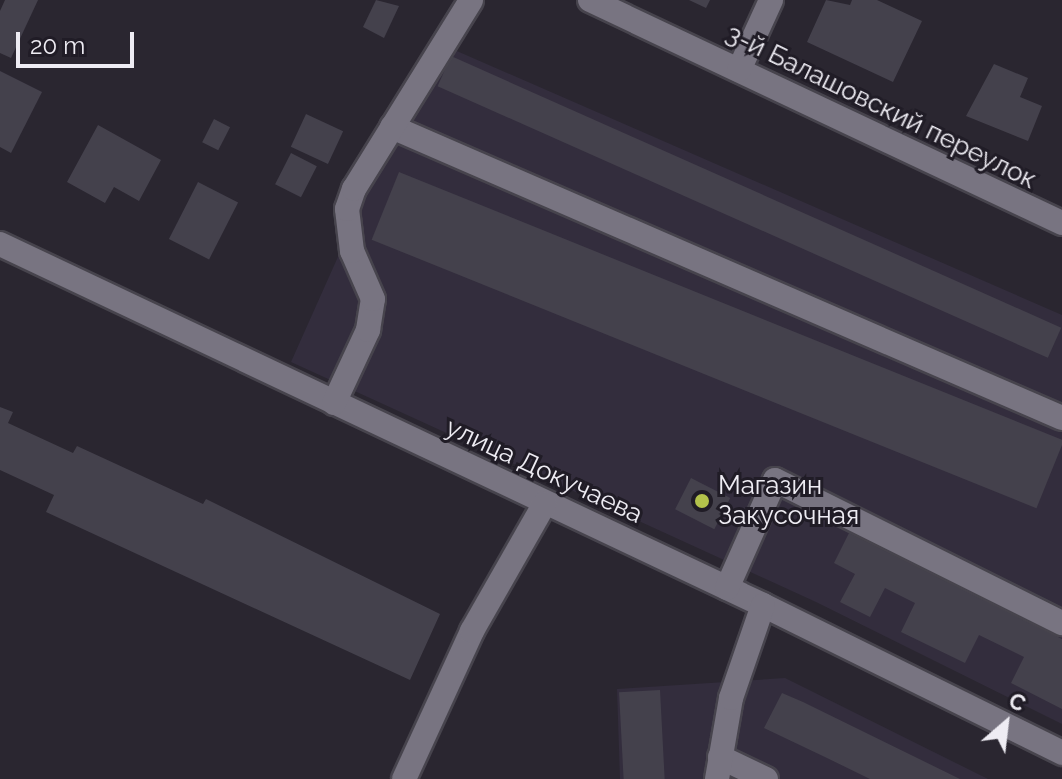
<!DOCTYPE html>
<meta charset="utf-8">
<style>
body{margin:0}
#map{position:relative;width:1062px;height:779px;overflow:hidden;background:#2a2630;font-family:Raleway,sans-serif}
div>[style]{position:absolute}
.built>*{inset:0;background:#332d3d}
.building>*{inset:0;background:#44414c;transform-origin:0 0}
.roads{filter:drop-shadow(2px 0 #47444d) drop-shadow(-2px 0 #47444d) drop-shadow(0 2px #47444d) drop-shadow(0 -2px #47444d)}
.minor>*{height:24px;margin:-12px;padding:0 12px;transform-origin:12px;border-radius:12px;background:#787481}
.dots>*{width:22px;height:22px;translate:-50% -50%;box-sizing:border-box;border:4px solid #201c26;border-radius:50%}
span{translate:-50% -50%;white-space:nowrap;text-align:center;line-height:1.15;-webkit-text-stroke:6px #201c26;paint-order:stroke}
.street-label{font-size:26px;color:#eeecf3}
.poi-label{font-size:26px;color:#eeecf3}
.left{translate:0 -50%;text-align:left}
.north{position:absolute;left:966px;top:683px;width:80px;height:80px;-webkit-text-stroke:6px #201c26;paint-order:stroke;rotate:28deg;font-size:22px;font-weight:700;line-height:32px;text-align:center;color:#eeecf3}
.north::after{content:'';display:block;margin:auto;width:28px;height:36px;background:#eeecf3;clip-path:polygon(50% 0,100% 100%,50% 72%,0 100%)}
.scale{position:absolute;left:16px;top:32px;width:118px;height:36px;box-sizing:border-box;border:4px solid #eeecf3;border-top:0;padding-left:10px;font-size:24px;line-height:28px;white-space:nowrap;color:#eeecf3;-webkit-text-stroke:6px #201c26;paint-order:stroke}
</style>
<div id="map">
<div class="built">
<i style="clip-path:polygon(450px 48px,1062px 315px,1062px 724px,816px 602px,291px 362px,420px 73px)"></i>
<i style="clip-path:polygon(785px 678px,988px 779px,620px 779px,617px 689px)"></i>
</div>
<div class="building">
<i style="clip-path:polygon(5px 0,38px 0,11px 58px,0 53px,0 11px)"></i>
<i style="clip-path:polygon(376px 0,399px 6px,384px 38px,363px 27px)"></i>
<i style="clip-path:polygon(689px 0,710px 0,706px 8px)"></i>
<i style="clip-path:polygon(826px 0,850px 5px,852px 0,877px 0,922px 21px,893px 82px,807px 42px)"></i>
<i style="left:451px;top:56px;width:668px;height:33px;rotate:24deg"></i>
<i style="clip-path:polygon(994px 64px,1028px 78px,1020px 97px,1042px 106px,1028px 141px,966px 116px)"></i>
<i style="clip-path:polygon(0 71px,42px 92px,11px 153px,0 147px)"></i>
<i style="left:306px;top:114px;width:41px;height:36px;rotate:25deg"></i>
<i style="left:214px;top:119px;width:18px;height:26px;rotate:27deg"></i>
<i style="clip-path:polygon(98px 125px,161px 160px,139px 201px,114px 187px,105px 203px,67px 182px)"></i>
<i style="left:291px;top:153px;width:29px;height:35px;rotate:27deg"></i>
<i style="left:399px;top:172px;width:717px;height:73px;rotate:22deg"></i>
<i style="left:198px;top:182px;width:45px;height:64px;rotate:27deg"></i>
<i style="clip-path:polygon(0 407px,13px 412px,8px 423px,73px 453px,77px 446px,203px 504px,206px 499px,440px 614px,410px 680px,46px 512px,54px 495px,0 470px)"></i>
<i style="left:691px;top:478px;width:44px;height:35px;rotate:27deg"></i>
<i style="clip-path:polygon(849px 533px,1062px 639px,1062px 709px,1011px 683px,1024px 657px,979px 635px,965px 663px,901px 632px,915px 603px,885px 588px,870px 617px,840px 602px,855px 574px,834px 563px)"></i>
<i style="left:660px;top:690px;width:89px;height:41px;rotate:87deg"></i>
<i style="clip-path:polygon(782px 693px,803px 702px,960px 779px,870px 779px,827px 758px,764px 728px)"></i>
</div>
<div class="roads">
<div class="minor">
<i style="left:590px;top:0;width:522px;rotate:25.29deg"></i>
<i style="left:739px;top:70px;width:77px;rotate:-65.4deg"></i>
<i style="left:392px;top:127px;width:730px;rotate:23.48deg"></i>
<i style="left:0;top:244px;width:844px;rotate:25.32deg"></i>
<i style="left:763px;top:605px;width:334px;rotate:26.3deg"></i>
<i style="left:334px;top:403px;width:81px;rotate:-65deg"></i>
<i style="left:368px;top:330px;width:31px;rotate:-81deg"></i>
<i style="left:373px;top:299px;width:52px;rotate:-113.6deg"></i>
<i style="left:352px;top:251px;width:42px;rotate:-96.8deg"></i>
<i style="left:347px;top:209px;width:21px;rotate:-71deg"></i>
<i style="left:354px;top:189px;width:222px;rotate:-58.2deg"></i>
<i style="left:727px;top:588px;width:118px;rotate:-66deg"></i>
<i style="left:775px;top:480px;width:321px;rotate:26.5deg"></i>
<i style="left:720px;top:757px;width:51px;rotate:25.6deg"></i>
<i style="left:404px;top:779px;width:163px;rotate:-65.3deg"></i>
<i style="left:472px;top:631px;width:147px;rotate:-60.3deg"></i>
<i style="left:717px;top:779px;width:82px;rotate:-80.2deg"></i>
<i style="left:731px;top:698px;width:98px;rotate:-71deg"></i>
</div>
</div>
<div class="dots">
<i style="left:702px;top:501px;background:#b3c24b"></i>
</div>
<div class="street-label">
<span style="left:881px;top:107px;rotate:26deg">3-й Балашовский переулок</span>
<span style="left:544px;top:471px;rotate:25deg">улица Докучаева</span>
</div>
<div class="poi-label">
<span class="left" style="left:718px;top:501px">Магазин<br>Закусочная</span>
</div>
<div class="north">С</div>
<div class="scale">20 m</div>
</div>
